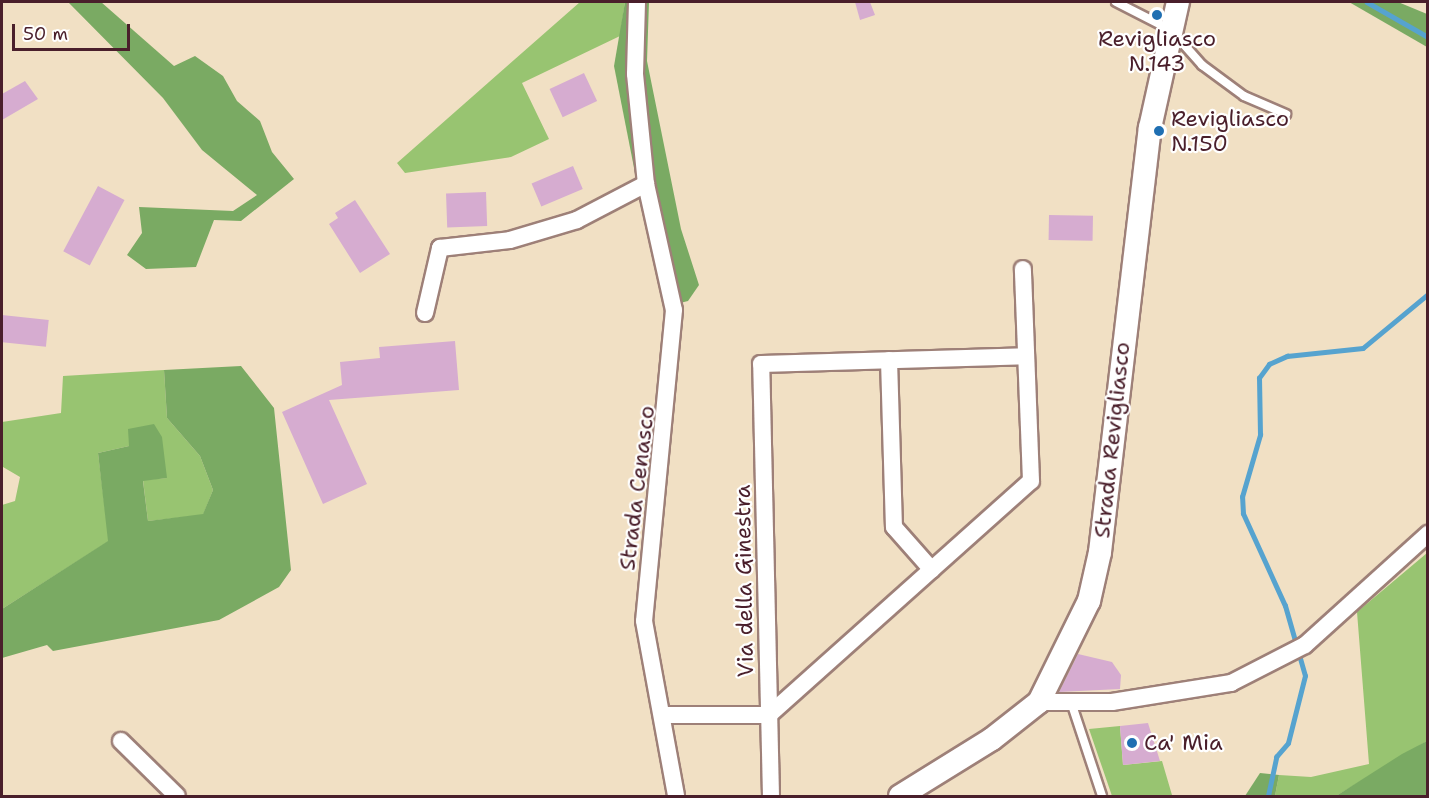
<!DOCTYPE html>
<style>
body{margin:0}
#map{position:relative;width:1429px;height:798px;overflow:hidden;background:#f1e0c4;font-family:"Shantell Sans",sans-serif}
div>[style]{position:absolute}
.green>*{inset:0;background:#98c471}
.forest>*{inset:0;background:#7aaa63}
.stream>*{height:4.5px;margin:-2.25px;padding:0 2.25px;transform-origin:2.25px;border-radius:2.25px;background:#56a3cf}
.building>*{inset:0;background:#d6acd0;transform-origin:0 0}
.roads{filter:drop-shadow(2px 0 #9e8078) drop-shadow(-2px 0 #9e8078) drop-shadow(0 2px #9e8078) drop-shadow(0 -2px #9e8078)}
.lane>*{height:8px;margin:-4px;padding:0 4px;transform-origin:4px;border-radius:4px;background:#fff}
.street>*{height:16px;margin:-8px;padding:0 8px;transform-origin:8px;border-radius:8px;background:#fff}
.secondary>*{height:22px;margin:-11px;padding:0 11px;transform-origin:11px;border-radius:11px;background:#fff}
.dots>*{width:16px;height:16px;translate:-50% -50%;box-sizing:border-box;border:3px solid #fff;border-radius:50%}
span{translate:-50% -50%;white-space:nowrap;text-align:center;line-height:1.15;-webkit-text-stroke:4.5px #fff;paint-order:stroke}
.poi-label{font-size:22px;color:#4a1f2b}
.left{translate:0 -50%;text-align:left}
.street-label{font-size:22px;color:#4a1f2b}
.frame{position:absolute;inset:0;border:3px solid #4a1f2b;pointer-events:none}
.scale{position:absolute;left:12px;top:24px;width:118px;height:27px;box-sizing:border-box;border:3px solid #4a1f2b;border-top:0;padding-left:8px;font-size:18px;line-height:21px;white-space:nowrap;color:#4a1f2b;-webkit-text-stroke:4px #fff;paint-order:stroke}
</style>
<div id="map">
<div class="green">
<i style="clip-path:polygon(580px 2px,625px 2px,620px 36px,522px 83px,549px 139px,511px 157px,405px 173px,397px 163px)"></i>
<i style="clip-path:polygon(164px 370px,167px 418px,200px 456px,213px 490px,203px 515px,148px 521px,143px 480px,167px 478px,129px 446px,98px 453px,109px 541px,2px 609px,2px 505px,15px 501px,20px 477px,3px 467px,2px 422px,61px 413px,63px 376px)"></i>
<i style="clip-path:polygon(1427px 553px,1427px 741px,1336px 796px,1275px 796px,1279px 775px,1311px 777px,1369px 764px,1357px 612px)"></i>
<i style="clip-path:polygon(1120px 726px,1123px 765px,1162px 761px,1172px 795px,1112px 796px,1089px 729px)"></i>
</div>
<div class="forest">
<i style="clip-path:polygon(68px 2px,101px 2px,174px 66px,195px 56px,223px 76px,237px 101px,260px 121px,272px 152px,294px 179px,241px 221px,214px 220px,196px 267px,146px 269px,127px 255px,142px 233px,139px 207px,233px 211px,257px 195px,202px 150px,163px 98px)"></i>
<i style="clip-path:polygon(625px 2px,633px 2px,643px 178px,636px 178px,614px 66px)"></i>
<i style="clip-path:polygon(642px 2px,649px 2px,647px 61px,681px 229px,699px 285px,688px 301px,680px 303px,652px 181px,639px 72px)"></i>
<i style="clip-path:polygon(1349px 2px,1398px 2px,1427px 14px,1427px 47px)"></i>
<i style="clip-path:polygon(241px 366px,274px 408px,291px 570px,279px 587px,219px 620px,53px 651px,47px 645px,2px 658px,2px 609px,108px 541px,98px 453px,129px 446px,128px 429px,154px 424px,162px 437px,167px 478px,143px 481px,148px 521px,203px 514px,213px 490px,200px 456px,167px 418px,164px 370px)"></i>
<i style="clip-path:polygon(1427px 741px,1427px 796px,1336px 796px,1402px 754px)"></i>
<i style="clip-path:polygon(1260px 773px,1279px 775px,1275px 796px,1245px 796px)"></i>
</div>
<div class="stream">
<i style="left:1367px;top:2px;width:70px;rotate:29.8deg"></i>
<i style="left:1268px;top:796px;width:40px;rotate:-78deg"></i>
<i style="left:1276px;top:757px;width:18px;rotate:-49deg"></i>
<i style="left:1288px;top:743px;width:69px;rotate:-75.8deg"></i>
<i style="left:1305px;top:676px;width:73px;rotate:-105.9deg"></i>
<i style="left:1285px;top:606px;width:101px;rotate:-114.5deg"></i>
<i style="left:1243px;top:514px;width:17px;rotate:-93deg"></i>
<i style="left:1242px;top:497px;width:65px;rotate:-73.8deg"></i>
<i style="left:1260px;top:435px;width:57px;rotate:-91deg"></i>
<i style="left:1259px;top:378px;width:17px;rotate:-54deg"></i>
<i style="left:1269px;top:364px;width:20px;rotate:-24deg"></i>
<i style="left:1287px;top:356px;width:76px;rotate:-6deg"></i>
<i style="left:1363px;top:348px;width:85px;rotate:-39.7deg"></i>
</div>
<div class="building">
<i style="clip-path:polygon(855px 2px,870px 2px,875px 15px,860px 20px)"></i>
<i style="left:584px;top:73px;width:31px;height:38px;rotate:65deg"></i>
<i style="clip-path:polygon(25px 81px,38px 99px,2px 120px,2px 94px)"></i>
<i style="left:573px;top:166px;width:25px;height:45px;rotate:67deg"></i>
<i style="left:98px;top:186px;width:30px;height:74px;rotate:28deg"></i>
<i style="left:486px;top:192px;width:34px;height:40px;rotate:88deg"></i>
<i style="clip-path:polygon(355px 200px,390px 254px,360px 273px,329px 224px,338px 218px,335px 213px)"></i>
<i style="left:1049px;top:215px;width:44px;height:25px;rotate:1deg"></i>
<i style="left:2px;top:315px;width:47px;height:27px;rotate:6deg"></i>
<i style="clip-path:polygon(455px 341px,459px 390px,329px 400px,367px 484px,323px 504px,282px 412px,342px 385px,340px 362px,380px 358px,379px 347px)"></i>
<i style="clip-path:polygon(1078px 654px,1112px 662px,1121px 675px,1120px 689px,1059px 692px)"></i>
<i style="clip-path:polygon(1148px 723px,1160px 761px,1123px 765px,1120px 726px)"></i>
</div>
<div class="roads">
<div class="lane">
<i style="left:1116px;top:2px;width:62px;rotate:27deg"></i>
<i style="left:1171px;top:30px;width:47px;rotate:48.5deg"></i>
<i style="left:1202px;top:65px;width:52px;rotate:36.4deg"></i>
<i style="left:1244px;top:96px;width:46px;rotate:23.2deg"></i>
<i style="left:1071px;top:702px;width:99px;rotate:71.7deg"></i>
</div>
<div class="street">
<i style="left:637px;top:2px;width:72px;rotate:91.6deg"></i>
<i style="left:635px;top:74px;width:111px;rotate:84.3deg"></i>
<i style="left:646px;top:184px;width:129px;rotate:77.5deg"></i>
<i style="left:674px;top:310px;width:312px;rotate:95.5deg"></i>
<i style="left:644px;top:621px;width:178px;rotate:79.6deg"></i>
<i style="left:425px;top:313px;width:67px;rotate:-77deg"></i>
<i style="left:440px;top:248px;width:70px;rotate:-6.5deg"></i>
<i style="left:510px;top:240px;width:70px;rotate:-16.6deg"></i>
<i style="left:577px;top:220px;width:78px;rotate:-27.6deg"></i>
<i style="left:889px;top:360px;width:167px;rotate:88.3deg"></i>
<i style="left:894px;top:527px;width:57px;rotate:48.5deg"></i>
<i style="left:1039px;top:702px;width:73px"></i>
<i style="left:1112px;top:702px;width:121px;rotate:-9.1deg"></i>
<i style="left:1231px;top:683px;width:83px;rotate:-27.2deg"></i>
<i style="left:1305px;top:645px;width:166px;rotate:-42.1deg"></i>
<i style="left:664px;top:715px;width:105px"></i>
<i style="left:769px;top:715px;width:351px;rotate:-41.8deg"></i>
<i style="left:1031px;top:481px;width:212px;rotate:-92.2deg"></i>
<i style="left:121px;top:741px;width:78px;rotate:44.5deg"></i>
<i style="left:771px;top:796px;width:432px;rotate:-91.3deg"></i>
<i style="left:761px;top:364px;width:265px;rotate:-1.7deg"></i>
</div>
<div class="secondary">
<i style="left:900px;top:796px;width:108px;rotate:-31.8deg"></i>
<i style="left:992px;top:739px;width:60px;rotate:-38.2deg"></i>
<i style="left:1039px;top:702px;width:113px;rotate:-63.7deg"></i>
<i style="left:1089px;top:601px;width:50px;rotate:-77.3deg"></i>
<i style="left:1100px;top:552px;width:427px;rotate:-83.3deg"></i>
<i style="left:1150px;top:128px;width:129px;rotate:-77.5deg"></i>
</div>
</div>
<div class="dots">
<i style="left:1157px;top:15px;background:#1f6fb2"></i>
<i style="left:1159px;top:131px;background:#1f6fb2"></i>
<i style="left:1132px;top:743px;background:#1f6fb2"></i>
</div>
<div class="poi-label">
<span style="left:1157px;top:51px">Revigliasco<br>N.143</span>
<span class="left" style="left:1171px;top:131px">Revigliasco<br>N.150</span>
<span class="left" style="left:1144px;top:743px">Ca' Mia</span>
</div>
<div class="street-label">
<span style="left:1112px;top:440px;rotate:-84deg">Strada Revigliasco</span>
<span style="left:637px;top:488px;rotate:-83deg">Strada Cenasco</span>
<span style="left:744px;top:581px;rotate:-91deg">Via della Ginestra</span>
</div>
<div class="frame"></div>
<div class="scale">50 m</div>
</div>
